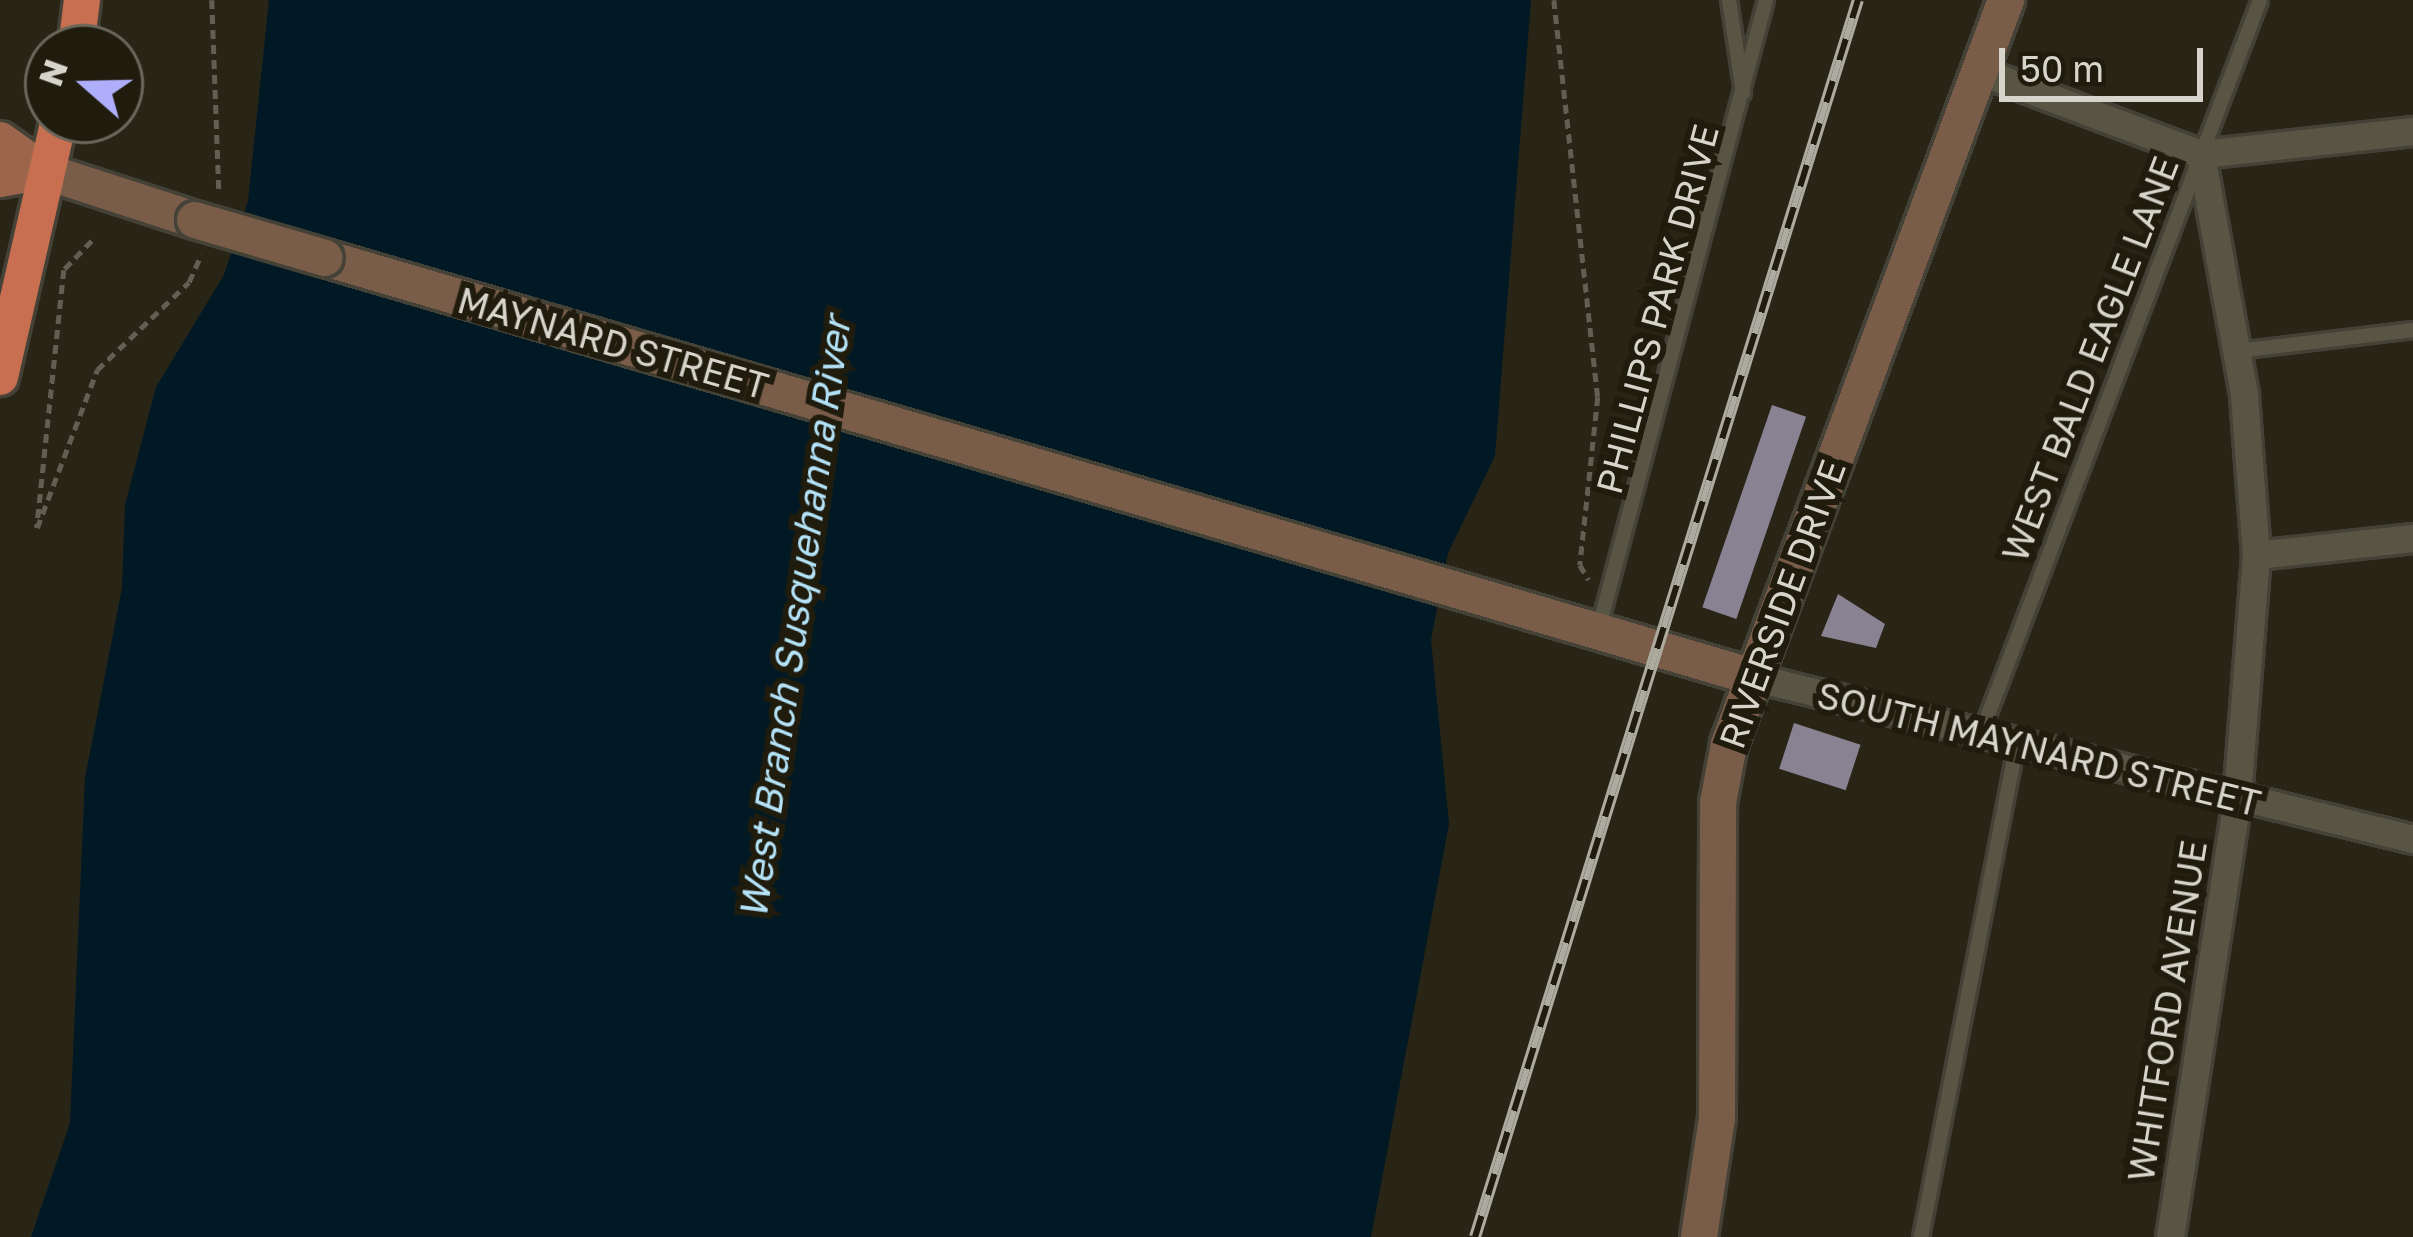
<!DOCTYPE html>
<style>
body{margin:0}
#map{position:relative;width:2413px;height:1237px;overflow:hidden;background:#282416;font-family:"Golos Text",sans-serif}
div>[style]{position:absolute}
.water>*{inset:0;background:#001925}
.building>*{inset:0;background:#888292;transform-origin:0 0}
.path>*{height:4.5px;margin-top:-2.25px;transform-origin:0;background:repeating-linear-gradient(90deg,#625e52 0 9px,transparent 0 15px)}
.roads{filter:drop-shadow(3px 0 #444136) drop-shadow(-3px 0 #444136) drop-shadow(0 3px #444136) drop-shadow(0 -3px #444136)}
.service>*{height:14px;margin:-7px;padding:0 7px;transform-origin:7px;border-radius:7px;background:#595545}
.minor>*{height:27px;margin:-13.5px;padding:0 13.5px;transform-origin:13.5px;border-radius:13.5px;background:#595545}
.secondary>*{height:36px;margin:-18px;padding:0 18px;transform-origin:18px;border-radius:18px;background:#7a5d49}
.primary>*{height:36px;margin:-18px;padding:0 18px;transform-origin:18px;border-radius:18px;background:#9c654c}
.motorway>*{height:36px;margin:-18px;padding:0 18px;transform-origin:18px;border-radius:18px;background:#c86f51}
.rail>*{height:12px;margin-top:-6px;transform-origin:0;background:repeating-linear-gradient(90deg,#1f1b0d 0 22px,#adaaa0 0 44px);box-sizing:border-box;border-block:3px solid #adaaa0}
.bridges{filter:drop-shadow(3px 0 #444136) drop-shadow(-3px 0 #444136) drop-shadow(0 3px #444136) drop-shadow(0 -3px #444136)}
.secondary-bridge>*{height:36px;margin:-18px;padding:0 18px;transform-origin:18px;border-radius:18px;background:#7a5d49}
span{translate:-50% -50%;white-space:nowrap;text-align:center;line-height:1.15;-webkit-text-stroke:12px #1f1b0d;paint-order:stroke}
.street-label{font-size:36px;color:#d7d4cb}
.water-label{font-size:39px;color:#b3e1f6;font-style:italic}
.north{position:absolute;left:24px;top:24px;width:120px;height:120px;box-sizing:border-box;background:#1f1b0d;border:3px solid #696559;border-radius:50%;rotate:290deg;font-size:33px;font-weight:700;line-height:48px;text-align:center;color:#d7d4cb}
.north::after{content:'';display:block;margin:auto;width:42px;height:54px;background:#afaefa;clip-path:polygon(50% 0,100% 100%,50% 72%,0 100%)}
.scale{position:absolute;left:1999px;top:48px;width:204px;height:54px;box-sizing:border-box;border:6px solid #d7d4cb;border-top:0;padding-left:15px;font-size:36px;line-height:42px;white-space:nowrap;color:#d7d4cb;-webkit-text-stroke:9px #1f1b0d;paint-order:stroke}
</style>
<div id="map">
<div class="water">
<i style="clip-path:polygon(269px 0,1531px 0,1495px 456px,1448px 553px,1431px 640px,1449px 824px,1371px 1237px,31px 1237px,70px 1123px,85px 778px,122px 588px,125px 505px,156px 387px,224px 275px,248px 201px)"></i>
</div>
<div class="building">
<i style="left:1772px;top:405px;width:36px;height:214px;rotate:19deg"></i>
<i style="clip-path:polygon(1838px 594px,1885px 624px,1876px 648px,1821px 636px)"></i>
<i style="left:1794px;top:723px;width:70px;height:48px;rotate:18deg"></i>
</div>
<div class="path">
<i style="left:212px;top:0;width:192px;rotate:87.9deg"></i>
<i style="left:1554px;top:0;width:399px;rotate:83.7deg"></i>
<i style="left:1598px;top:397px;width:169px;rotate:96.1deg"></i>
<i style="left:1580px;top:565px;width:17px;rotate:59deg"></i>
<i style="left:92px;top:241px;width:40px;rotate:134deg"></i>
<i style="left:64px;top:270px;width:259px;rotate:96deg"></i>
<i style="left:37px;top:528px;width:169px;rotate:-69.2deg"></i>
<i style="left:97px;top:370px;width:127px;rotate:-43.7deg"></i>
<i style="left:189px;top:282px;width:30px;rotate:-66deg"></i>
</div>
<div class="roads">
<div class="service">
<i style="left:1729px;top:0;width:94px;rotate:81.4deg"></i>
<i style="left:2237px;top:351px;width:177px;rotate:-6.8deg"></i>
<i style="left:1599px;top:627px;width:649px;rotate:-75.09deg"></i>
<i style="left:1980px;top:736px;width:787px;rotate:-69.17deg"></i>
<i style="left:1921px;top:1237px;width:496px;rotate:-79deg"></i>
</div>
<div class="minor">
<i style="left:1980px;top:71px;width:236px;rotate:20.6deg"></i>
<i style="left:2201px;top:154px;width:213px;rotate:-6.2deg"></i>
<i style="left:2256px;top:555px;width:158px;rotate:-6.2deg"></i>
<i style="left:1753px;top:677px;width:680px;rotate:13.79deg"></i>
<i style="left:2170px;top:1237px;width:445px;rotate:-81.3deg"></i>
<i style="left:2237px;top:797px;width:243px;rotate:-85.5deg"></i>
<i style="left:2256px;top:555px;width:161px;rotate:-94.3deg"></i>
<i style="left:2244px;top:394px;width:244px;rotate:-100.2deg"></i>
</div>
<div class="secondary">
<i style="left:44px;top:171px;width:159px;rotate:18deg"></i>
<i style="left:325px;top:258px;width:1488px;rotate:16.35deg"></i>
<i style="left:1699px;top:1237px;width:120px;rotate:-81.4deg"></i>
<i style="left:1717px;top:1118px;width:315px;rotate:-89.8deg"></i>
<i style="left:1718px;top:803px;width:60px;rotate:-79.4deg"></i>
<i style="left:1729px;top:744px;width:794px;rotate:-69.58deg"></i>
</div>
<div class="primary">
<i style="left:0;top:140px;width:54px;rotate:35.2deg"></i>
<i style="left:0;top:179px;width:45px;rotate:-10.3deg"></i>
</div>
<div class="motorway">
<i style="left:76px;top:48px;width:48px;rotate:-82.9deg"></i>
<i style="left:0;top:377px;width:264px;rotate:-77.1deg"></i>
</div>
</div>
<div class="rail">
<i style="left:1475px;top:1237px;width:1295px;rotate:-72.8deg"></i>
</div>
<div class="bridges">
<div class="secondary-bridge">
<i style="left:195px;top:220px;width:135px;rotate:16.3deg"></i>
</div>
</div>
<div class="street-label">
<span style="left:1657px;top:309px;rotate:-75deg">PHILLIPS PARK DRIVE</span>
<span style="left:613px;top:343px;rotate:16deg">MAYNARD STREET</span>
<span style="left:2090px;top:359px;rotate:-69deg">WEST BALD EAGLE LANE</span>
<span style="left:1782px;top:604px;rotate:-70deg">RIVERSIDE DRIVE</span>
<span style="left:2039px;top:749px;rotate:14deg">SOUTH MAYNARD STREET</span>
<span style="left:2167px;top:1011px;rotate:-81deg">WHITFORD AVENUE</span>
</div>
<div class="water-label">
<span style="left:795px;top:618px;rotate:-82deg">West Branch Susquehanna River</span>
</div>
<div class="north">N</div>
<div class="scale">50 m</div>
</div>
